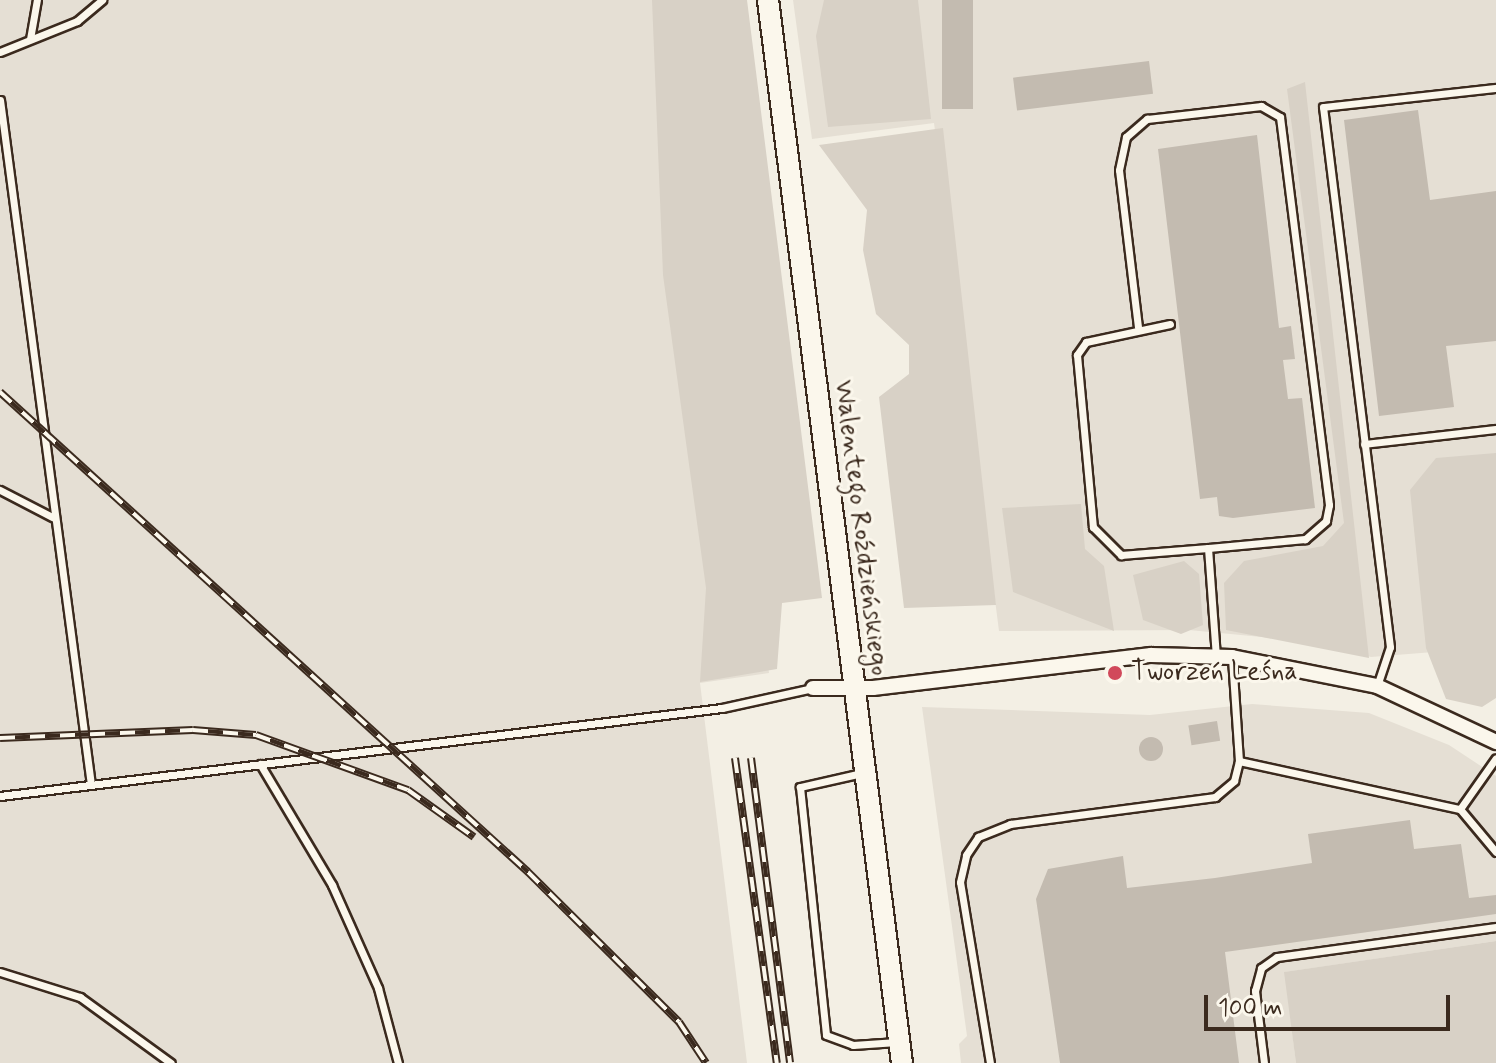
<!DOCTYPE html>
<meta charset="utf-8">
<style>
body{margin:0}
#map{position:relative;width:1496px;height:1063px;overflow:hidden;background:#f3efe4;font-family:Mynerve,sans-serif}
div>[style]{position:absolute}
.built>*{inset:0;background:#e5dfd4}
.green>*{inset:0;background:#d8d1c6}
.building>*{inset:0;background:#c3bbb0;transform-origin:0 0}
.round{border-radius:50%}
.roads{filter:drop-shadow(2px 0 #3b2a1e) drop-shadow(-2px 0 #3b2a1e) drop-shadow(0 2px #3b2a1e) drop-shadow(0 -2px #3b2a1e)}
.lane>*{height:7px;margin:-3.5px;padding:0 3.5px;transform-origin:3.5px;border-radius:3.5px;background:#fbf7ec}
.street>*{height:14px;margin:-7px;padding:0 7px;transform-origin:7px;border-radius:7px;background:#fbf7ec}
.secondary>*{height:20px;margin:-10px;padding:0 10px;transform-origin:10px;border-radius:10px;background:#fbf7ec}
.rail>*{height:8px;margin-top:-4px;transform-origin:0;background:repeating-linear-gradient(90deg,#fbf7ec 0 15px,#3b2a1e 0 30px);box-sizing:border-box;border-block:2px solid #3b2a1e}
.dots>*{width:22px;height:22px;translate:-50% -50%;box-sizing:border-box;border:4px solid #fbf7ec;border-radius:50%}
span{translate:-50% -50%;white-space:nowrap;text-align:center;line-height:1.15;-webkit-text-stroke:6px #fbf7ec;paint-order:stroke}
.street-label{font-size:26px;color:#3b2a1e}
.poi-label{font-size:26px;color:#3b2a1e}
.left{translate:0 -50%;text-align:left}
.scale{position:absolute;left:1204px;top:995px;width:246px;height:36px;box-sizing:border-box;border:4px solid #3b2a1e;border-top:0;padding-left:10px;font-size:24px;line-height:28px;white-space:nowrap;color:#3b2a1e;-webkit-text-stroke:6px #fbf7ec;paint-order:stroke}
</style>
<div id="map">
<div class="built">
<i style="clip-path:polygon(0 0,685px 0,769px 673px,700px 683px,747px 1063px,0 1063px)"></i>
<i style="clip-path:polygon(793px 0,1496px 0,1496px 647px,1371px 657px,1323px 643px,1189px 630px,999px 631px,934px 123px,812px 139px)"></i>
<i style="clip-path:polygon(1252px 704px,1369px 713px,1449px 745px,1496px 776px,1496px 941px,1285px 972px,1296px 1063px,961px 1063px,959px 1044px,967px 1036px,922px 707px,1150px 715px)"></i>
</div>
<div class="green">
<i style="clip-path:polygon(652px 0,747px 0,822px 598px,782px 603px,777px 669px,700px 682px,706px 588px,663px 275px)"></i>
<i style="clip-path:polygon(777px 0,785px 48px,854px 614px)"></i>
<i style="clip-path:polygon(824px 0,918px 0,931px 119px,828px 127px,816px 36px)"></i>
<i style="clip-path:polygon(1305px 82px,1369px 658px,1226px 630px,1224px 583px,1244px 561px,1323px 546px,1344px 523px,1287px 89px)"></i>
<i style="clip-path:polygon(943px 128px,996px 605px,904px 608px,879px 397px,909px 374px,909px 345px,876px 314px,863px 250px,867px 210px,819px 145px)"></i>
<i style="clip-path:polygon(1496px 453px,1496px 698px,1482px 707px,1446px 699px,1426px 648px,1410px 490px,1436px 458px)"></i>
<i style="clip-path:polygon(1081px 504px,1085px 549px,1104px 566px,1114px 631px,1013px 592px,1002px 508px)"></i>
<i style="clip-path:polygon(1184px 561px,1199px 574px,1203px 625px,1181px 634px,1143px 620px,1133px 575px)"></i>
<i style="clip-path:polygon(871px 744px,884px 823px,914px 1063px,911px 1063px)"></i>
<i style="clip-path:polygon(1496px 941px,1496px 1063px,1296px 1063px,1284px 972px)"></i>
</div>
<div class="building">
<i style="left:942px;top:0;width:31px;height:109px"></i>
<i style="left:1149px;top:61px;width:33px;height:137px;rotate:83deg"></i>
<i style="clip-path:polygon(1418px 110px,1430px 200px,1496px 191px,1496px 341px,1446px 346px,1454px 407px,1379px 416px,1344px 120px)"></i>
<i style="clip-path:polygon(1257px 135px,1279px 328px,1291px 326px,1295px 359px,1283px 360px,1288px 399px,1302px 398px,1315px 508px,1233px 518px,1219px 516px,1217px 497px,1200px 499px,1158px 149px)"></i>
<i style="left:1217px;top:721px;width:20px;height:29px;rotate:81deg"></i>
<i class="round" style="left:1139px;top:737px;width:24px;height:24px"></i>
<i style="clip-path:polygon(1410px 820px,1414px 849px,1461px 844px,1469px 898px,1496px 895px,1496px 914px,1225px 952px,1239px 1063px,1060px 1063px,1036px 899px,1048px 869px,1123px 856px,1127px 888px,1215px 878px,1312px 863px,1308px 834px)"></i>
</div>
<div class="roads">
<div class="lane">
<i style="left:30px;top:39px;width:40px;rotate:-80deg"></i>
<i style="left:0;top:52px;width:83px;rotate:-21.9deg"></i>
<i style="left:77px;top:21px;width:33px;rotate:-40deg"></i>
<i style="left:0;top:100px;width:691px;rotate:82.43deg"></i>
<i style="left:1170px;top:324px;width:86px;rotate:167.9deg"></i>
<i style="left:1086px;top:342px;width:16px;rotate:125deg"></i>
<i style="left:1077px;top:355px;width:173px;rotate:84.7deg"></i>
<i style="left:1093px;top:527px;width:40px;rotate:45deg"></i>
<i style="left:1121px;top:555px;width:87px;rotate:-4.6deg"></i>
<i style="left:1138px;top:327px;width:158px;rotate:-96.9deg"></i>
<i style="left:1119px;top:170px;width:34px;rotate:-78deg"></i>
<i style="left:1126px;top:137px;width:28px;rotate:-41deg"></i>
<i style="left:1147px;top:119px;width:115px;rotate:-6.5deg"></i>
<i style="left:1261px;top:106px;width:22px;rotate:30deg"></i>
<i style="left:1280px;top:117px;width:391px;rotate:82.8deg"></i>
<i style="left:1329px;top:505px;width:16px;rotate:101deg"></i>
<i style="left:1326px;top:521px;width:28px;rotate:139deg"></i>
<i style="left:1305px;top:539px;width:97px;rotate:174.7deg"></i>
<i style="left:1208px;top:548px;width:108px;rotate:85.8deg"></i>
<i style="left:1364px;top:444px;width:133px;rotate:-6.5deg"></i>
<i style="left:0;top:490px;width:59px;rotate:27.4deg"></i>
<i style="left:1377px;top:686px;width:41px;rotate:-71.6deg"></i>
<i style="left:1390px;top:647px;width:544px;rotate:-97.07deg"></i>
<i style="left:1323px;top:107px;width:174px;rotate:-6.3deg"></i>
<i style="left:1239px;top:761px;width:226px;rotate:12.3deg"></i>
<i style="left:1460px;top:809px;width:56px;rotate:50.1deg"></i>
<i style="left:260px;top:764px;width:141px;rotate:59.2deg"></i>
<i style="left:332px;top:885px;width:113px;rotate:65.9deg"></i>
<i style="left:378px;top:988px;width:78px;rotate:75.1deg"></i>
<i style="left:862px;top:773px;width:64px;rotate:167.3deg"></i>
<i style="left:800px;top:787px;width:249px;rotate:84deg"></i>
<i style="left:826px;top:1035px;width:29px;rotate:20deg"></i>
<i style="left:853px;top:1045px;width:44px;rotate:-3.9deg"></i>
<i style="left:0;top:796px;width:727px;rotate:-6.95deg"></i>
<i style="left:722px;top:708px;width:93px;rotate:-12.4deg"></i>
<i style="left:1460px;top:809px;width:62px;rotate:-54.8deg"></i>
<i style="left:0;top:972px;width:84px;rotate:17.4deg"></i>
<i style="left:80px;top:997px;width:112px;rotate:36deg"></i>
<i style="left:990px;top:1063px;width:183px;rotate:-99.4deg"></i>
<i style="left:960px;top:882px;width:28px;rotate:-77deg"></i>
<i style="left:966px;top:855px;width:22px;rotate:-56deg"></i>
<i style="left:978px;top:837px;width:35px;rotate:-22deg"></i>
<i style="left:1010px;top:824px;width:207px;rotate:-7.5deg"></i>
<i style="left:1215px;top:797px;width:25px;rotate:-40deg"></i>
<i style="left:1234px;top:781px;width:21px;rotate:-76deg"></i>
<i style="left:1239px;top:761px;width:104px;rotate:-93.9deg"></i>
<i style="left:1264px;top:1063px;width:73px;rotate:-97.1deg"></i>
<i style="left:1255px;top:991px;width:24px;rotate:-75deg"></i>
<i style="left:1261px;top:968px;width:19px;rotate:-35deg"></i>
<i style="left:1277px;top:957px;width:221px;rotate:-7.8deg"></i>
</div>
<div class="street">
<i style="left:813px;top:688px;width:60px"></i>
<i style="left:873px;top:688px;width:280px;rotate:-6.8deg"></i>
<i style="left:1151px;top:655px;width:81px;rotate:1.4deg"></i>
<i style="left:1232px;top:657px;width:148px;rotate:11.3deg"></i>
<i style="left:1377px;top:686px;width:132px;rotate:25.2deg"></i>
</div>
<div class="secondary">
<i style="left:768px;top:0;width:1071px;rotate:82.82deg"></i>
</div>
</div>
<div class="rail">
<i style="left:0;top:392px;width:714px;rotate:42.27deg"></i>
<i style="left:528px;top:872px;width:213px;rotate:44.8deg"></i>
<i style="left:679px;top:1022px;width:49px;rotate:56.6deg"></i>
<i style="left:0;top:738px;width:193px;rotate:-2.4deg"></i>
<i style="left:193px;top:730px;width:63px;rotate:4.5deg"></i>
<i style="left:256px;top:735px;width:162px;rotate:19.9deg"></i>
<i style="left:408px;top:790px;width:81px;rotate:35.5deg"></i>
<i style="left:735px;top:758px;width:308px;rotate:82.2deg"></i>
<i style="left:751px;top:758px;width:307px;rotate:82.7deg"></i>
</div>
<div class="dots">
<i style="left:1115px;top:673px;background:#d1495b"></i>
</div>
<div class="street-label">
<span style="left:860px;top:528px;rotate:83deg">Walentego Roździeńskiego</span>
</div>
<div class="poi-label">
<span class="left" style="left:1131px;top:673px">Tworzeń Leśna</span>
</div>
<div class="scale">100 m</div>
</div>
